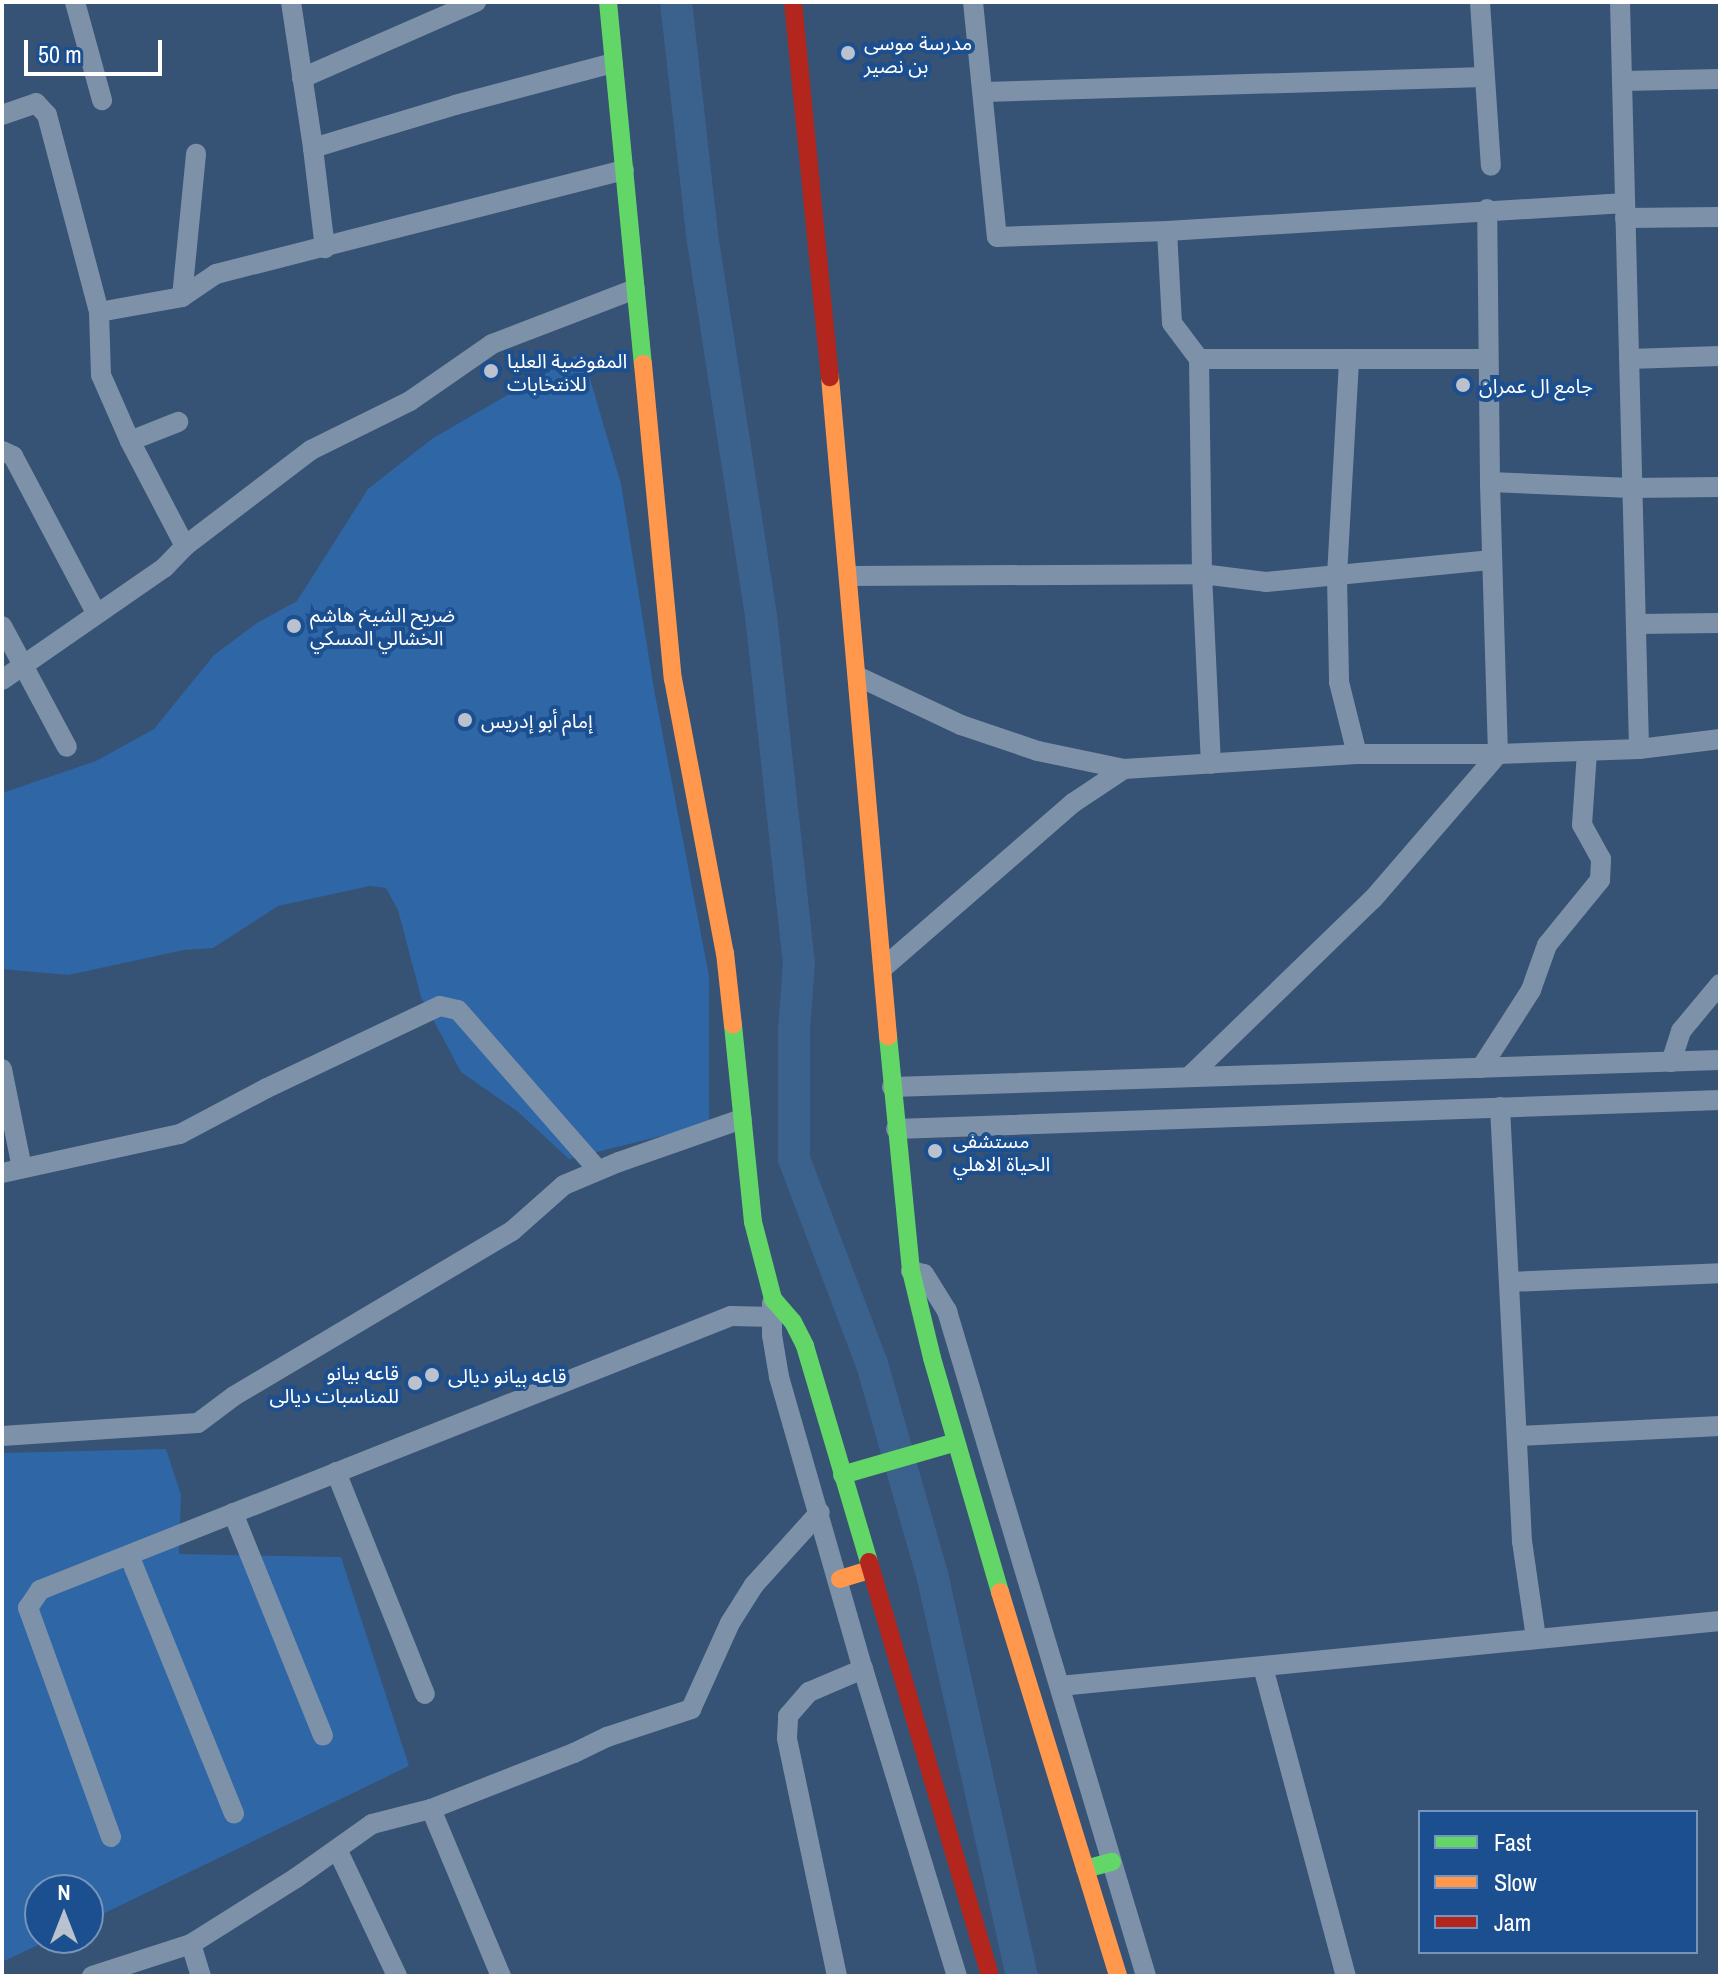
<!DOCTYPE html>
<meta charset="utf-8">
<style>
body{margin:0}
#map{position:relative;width:1722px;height:1978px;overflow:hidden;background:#365274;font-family:"Archivo Narrow","Noto Sans Arabic",sans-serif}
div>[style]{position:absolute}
.green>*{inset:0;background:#2f66a5}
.river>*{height:32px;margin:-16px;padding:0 16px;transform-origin:16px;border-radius:16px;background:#3b618d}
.street>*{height:20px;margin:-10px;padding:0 10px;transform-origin:10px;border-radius:10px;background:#7d92a8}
.fast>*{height:18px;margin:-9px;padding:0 9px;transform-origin:9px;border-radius:9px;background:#63d668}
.slow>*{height:18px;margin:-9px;padding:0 9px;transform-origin:9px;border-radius:9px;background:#ff974d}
.jam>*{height:18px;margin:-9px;padding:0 9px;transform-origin:9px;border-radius:9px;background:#b3261e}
.dots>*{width:22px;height:22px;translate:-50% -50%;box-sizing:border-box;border:4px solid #1b4f8f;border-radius:50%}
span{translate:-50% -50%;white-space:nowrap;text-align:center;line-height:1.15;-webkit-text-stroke:8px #1b4f8f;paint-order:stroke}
.poi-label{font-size:20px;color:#fff}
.left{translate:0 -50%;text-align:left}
.right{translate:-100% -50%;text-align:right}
.frame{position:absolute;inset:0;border:4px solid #fff;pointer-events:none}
.legend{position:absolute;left:1418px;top:1810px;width:280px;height:144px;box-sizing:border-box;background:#1b4f8f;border:2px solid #7695bc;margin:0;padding:10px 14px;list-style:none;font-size:24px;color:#fff}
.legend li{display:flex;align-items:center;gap:16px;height:40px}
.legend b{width:40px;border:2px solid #7695bc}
.north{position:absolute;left:24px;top:1874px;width:80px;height:80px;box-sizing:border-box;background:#1b4f8f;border:2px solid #7695bc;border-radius:50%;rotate:0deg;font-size:22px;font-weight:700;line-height:32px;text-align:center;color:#fff}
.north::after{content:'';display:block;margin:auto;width:28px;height:36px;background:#b9c2ce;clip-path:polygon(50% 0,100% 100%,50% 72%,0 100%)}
.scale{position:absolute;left:24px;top:40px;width:138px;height:36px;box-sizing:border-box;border:4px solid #fff;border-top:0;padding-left:10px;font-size:24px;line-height:28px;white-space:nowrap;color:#fff;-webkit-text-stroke:6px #1b4f8f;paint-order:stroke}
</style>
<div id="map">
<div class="green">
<i style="clip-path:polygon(579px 354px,585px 362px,621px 484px,654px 689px,709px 976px,709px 1124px,569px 1159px,517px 1111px,461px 1072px,421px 997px,398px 910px,386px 888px,370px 886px,278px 906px,213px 948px,184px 950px,68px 975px,2px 969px,2px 793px,96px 761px,154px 729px,214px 655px,257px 623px,297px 601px,368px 489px,433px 438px)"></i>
<i style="clip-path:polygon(166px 1449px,181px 1495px,179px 1554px,341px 1557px,409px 1766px,88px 1921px,88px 1890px,40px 1890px,40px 1938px,53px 1938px,2px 1962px,2px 1453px)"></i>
</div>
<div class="river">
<i style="left:676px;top:2px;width:241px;rotate:83.6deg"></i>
<i style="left:703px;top:241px;width:378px;rotate:81.2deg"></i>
<i style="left:761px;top:615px;width:350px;rotate:83.8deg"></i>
<i style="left:799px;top:963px;width:67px;rotate:94.3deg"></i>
<i style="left:794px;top:1030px;width:129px;rotate:90deg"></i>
<i style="left:794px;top:1159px;width:219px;rotate:69.2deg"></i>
<i style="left:872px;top:1364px;width:218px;rotate:74.1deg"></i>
<i style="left:932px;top:1574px;width:412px;rotate:77.4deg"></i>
</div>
<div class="street">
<i style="left:75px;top:2px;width:102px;rotate:74.6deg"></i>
<i style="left:291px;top:2px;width:148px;rotate:81.4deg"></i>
<i style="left:313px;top:148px;width:148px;rotate:-16.8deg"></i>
<i style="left:455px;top:105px;width:163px;rotate:-14.9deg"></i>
<i style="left:973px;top:2px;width:236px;rotate:84.2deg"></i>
<i style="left:997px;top:237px;width:170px;rotate:-2deg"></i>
<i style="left:1167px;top:231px;width:459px;rotate:-3.5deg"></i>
<i style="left:1480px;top:2px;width:164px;rotate:86.2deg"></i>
<i style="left:1620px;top:2px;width:747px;rotate:88.54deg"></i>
<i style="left:302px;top:78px;width:190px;rotate:-23.6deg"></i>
<i style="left:1622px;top:81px;width:98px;rotate:-1.2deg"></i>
<i style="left:984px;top:92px;width:500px;rotate:-1.72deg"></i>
<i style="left:2px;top:115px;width:36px;rotate:-19deg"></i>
<i style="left:36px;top:103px;width:16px;rotate:47deg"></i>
<i style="left:47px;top:115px;width:204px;rotate:75.2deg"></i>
<i style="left:99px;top:312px;width:63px;rotate:88.2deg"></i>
<i style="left:101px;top:375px;width:72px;rotate:66.3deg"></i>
<i style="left:130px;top:441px;width:52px;rotate:-21.6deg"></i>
<i style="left:313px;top:148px;width:101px;rotate:83.2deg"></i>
<i style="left:1625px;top:218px;width:95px;rotate:-0.6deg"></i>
<i style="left:1167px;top:231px;width:92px;rotate:86.9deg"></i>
<i style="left:1172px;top:323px;width:45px;rotate:53.1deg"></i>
<i style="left:1199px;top:359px;width:289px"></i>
<i style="left:182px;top:297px;width:144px;rotate:-84.4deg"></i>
<i style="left:99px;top:312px;width:84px;rotate:-10.2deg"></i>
<i style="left:182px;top:297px;width:41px;rotate:-34.1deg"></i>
<i style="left:216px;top:274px;width:421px;rotate:-14.3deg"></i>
<i style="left:1199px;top:359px;width:215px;rotate:89.2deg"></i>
<i style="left:1202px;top:574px;width:190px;rotate:87.3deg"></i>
<i style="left:1629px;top:359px;width:91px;rotate:-1.9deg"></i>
<i style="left:1349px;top:361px;width:214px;rotate:93.2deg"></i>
<i style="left:1337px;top:575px;width:107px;rotate:88.9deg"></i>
<i style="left:1339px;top:682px;width:74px;rotate:76deg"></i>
<i style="left:130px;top:441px;width:119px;rotate:62.4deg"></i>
<i style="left:2px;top:451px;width:12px;rotate:24deg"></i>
<i style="left:13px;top:456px;width:178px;rotate:62.1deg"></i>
<i style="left:1490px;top:482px;width:141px;rotate:2.4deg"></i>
<i style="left:1631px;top:488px;width:89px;rotate:-0.6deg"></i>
<i style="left:849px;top:576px;width:353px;rotate:-0.3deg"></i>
<i style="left:1202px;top:574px;width:64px;rotate:7.1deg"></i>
<i style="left:1266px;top:582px;width:227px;rotate:-5.6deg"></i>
<i style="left:1636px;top:624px;width:84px;rotate:-0.7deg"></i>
<i style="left:2px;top:626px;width:137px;rotate:61.8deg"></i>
<i style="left:859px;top:677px;width:113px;rotate:25.2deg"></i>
<i style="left:961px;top:725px;width:81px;rotate:18.7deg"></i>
<i style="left:1038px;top:751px;width:88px;rotate:11.8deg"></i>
<i style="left:1124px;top:769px;width:233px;rotate:-3.7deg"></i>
<i style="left:1357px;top:754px;width:141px"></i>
<i style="left:1498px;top:754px;width:141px;rotate:-2deg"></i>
<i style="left:1639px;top:749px;width:82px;rotate:-7deg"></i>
<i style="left:2px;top:680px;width:197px;rotate:-34.7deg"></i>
<i style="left:164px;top:568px;width:30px;rotate:-46deg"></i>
<i style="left:185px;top:546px;width:158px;rotate:-37.3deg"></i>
<i style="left:311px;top:450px;width:110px;rotate:-26.3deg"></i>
<i style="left:410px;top:401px;width:100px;rotate:-34.8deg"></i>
<i style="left:492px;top:344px;width:153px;rotate:-21deg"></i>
<i style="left:883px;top:968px;width:252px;rotate:-41deg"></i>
<i style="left:1073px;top:803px;width:61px;rotate:-33.7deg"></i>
<i style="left:1671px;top:1062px;width:33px;rotate:-72deg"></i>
<i style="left:1681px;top:1031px;width:61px;rotate:-50.3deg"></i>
<i style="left:1481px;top:1068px;width:93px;rotate:-57.3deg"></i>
<i style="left:1531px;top:990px;width:48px;rotate:-70.4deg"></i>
<i style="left:1547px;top:945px;width:84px;rotate:-50.8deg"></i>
<i style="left:1600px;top:880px;width:21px;rotate:-87deg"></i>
<i style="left:1601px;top:859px;width:39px;rotate:-119deg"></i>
<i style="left:1582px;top:825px;width:74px;rotate:-86.1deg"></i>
<i style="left:2px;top:1069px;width:101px;rotate:78.6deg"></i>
<i style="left:1189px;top:1077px;width:256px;rotate:-44.1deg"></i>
<i style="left:1373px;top:899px;width:191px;rotate:-49.2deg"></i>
<i style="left:1498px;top:754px;width:272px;rotate:-91.7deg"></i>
<i style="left:1490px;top:482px;width:273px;rotate:-90.6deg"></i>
<i style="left:892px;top:1087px;width:828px;rotate:-1.87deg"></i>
<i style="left:1500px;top:1107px;width:435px;rotate:87.1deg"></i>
<i style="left:1522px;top:1541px;width:98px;rotate:81.8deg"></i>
<i style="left:896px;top:1129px;width:825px;rotate:-2.02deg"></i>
<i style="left:2px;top:1173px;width:182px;rotate:-12.4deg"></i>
<i style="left:180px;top:1134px;width:98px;rotate:-27.9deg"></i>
<i style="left:267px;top:1088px;width:191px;rotate:-25.4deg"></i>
<i style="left:440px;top:1006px;width:18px;rotate:13deg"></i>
<i style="left:458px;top:1010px;width:213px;rotate:48.8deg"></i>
<i style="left:911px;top:1271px;width:13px;rotate:13deg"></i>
<i style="left:924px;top:1274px;width:44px;rotate:58.1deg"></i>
<i style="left:947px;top:1311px;width:694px;rotate:73.34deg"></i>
<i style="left:1509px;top:1282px;width:211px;rotate:-2.4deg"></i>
<i style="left:772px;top:1303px;width:32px;rotate:90deg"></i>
<i style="left:772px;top:1335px;width:43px;rotate:80.5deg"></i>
<i style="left:779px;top:1377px;width:304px;rotate:74deg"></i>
<i style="left:863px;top:1669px;width:321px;rotate:73deg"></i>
<i style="left:2px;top:1436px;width:196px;rotate:-3.8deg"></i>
<i style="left:198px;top:1423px;width:45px;rotate:-36.9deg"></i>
<i style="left:234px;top:1396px;width:323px;rotate:-30.7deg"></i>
<i style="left:512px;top:1231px;width:69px;rotate:-41.5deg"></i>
<i style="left:564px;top:1185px;width:60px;rotate:-22.7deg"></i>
<i style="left:619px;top:1162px;width:130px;rotate:-19.3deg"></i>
<i style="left:1517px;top:1436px;width:203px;rotate:-2.8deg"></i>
<i style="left:336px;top:1472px;width:239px;rotate:68.2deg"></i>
<i style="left:233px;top:1513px;width:240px;rotate:68deg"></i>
<i style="left:129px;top:1555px;width:279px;rotate:67.9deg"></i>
<i style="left:1263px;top:1667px;width:320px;rotate:75deg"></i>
<i style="left:1060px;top:1686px;width:663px;rotate:-5.62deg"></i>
<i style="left:431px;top:1809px;width:181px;rotate:67.3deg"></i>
<i style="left:111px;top:1837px;width:244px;rotate:-109.9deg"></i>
<i style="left:28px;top:1608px;width:22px;rotate:-56deg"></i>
<i style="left:40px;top:1590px;width:743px;rotate:-21.63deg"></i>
<i style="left:731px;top:1316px;width:40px;rotate:1.4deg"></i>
<i style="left:337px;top:1849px;width:140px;rotate:64.7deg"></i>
<i style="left:191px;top:1944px;width:34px;rotate:73deg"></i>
<i style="left:92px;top:1976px;width:104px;rotate:-17.9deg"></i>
<i style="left:191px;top:1944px;width:124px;rotate:-32.2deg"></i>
<i style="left:296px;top:1878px;width:93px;rotate:-35.4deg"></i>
<i style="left:372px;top:1824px;width:61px;rotate:-14.3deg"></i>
<i style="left:431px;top:1809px;width:154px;rotate:-21.4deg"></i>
<i style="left:574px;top:1753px;width:37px;rotate:-26deg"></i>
<i style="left:607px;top:1737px;width:89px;rotate:-18.4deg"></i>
<i style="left:691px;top:1709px;width:94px;rotate:-65.6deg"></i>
<i style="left:730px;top:1623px;width:45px;rotate:-57.7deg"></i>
<i style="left:754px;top:1585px;width:98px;rotate:-47.9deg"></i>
<i style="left:837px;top:1976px;width:243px;rotate:-101.9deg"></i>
<i style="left:787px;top:1738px;width:22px;rotate:-87deg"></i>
<i style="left:788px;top:1716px;width:32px;rotate:-49deg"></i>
<i style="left:809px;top:1692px;width:59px;rotate:-23.1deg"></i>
</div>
<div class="fast">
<i style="left:608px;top:2px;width:364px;rotate:84.5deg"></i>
<i style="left:733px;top:1025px;width:198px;rotate:84.2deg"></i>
<i style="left:753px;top:1222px;width:80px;rotate:75.4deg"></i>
<i style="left:773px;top:1299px;width:30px;rotate:49deg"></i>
<i style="left:793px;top:1322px;width:27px;rotate:63deg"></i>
<i style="left:805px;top:1346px;width:225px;rotate:73.5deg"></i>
<i style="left:888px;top:1036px;width:236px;rotate:84.4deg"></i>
<i style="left:911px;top:1271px;width:89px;rotate:76.4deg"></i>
<i style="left:932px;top:1358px;width:244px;rotate:73.8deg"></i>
<i style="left:842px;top:1475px;width:119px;rotate:-16.1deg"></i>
<i style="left:1085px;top:1869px;width:28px;rotate:-15deg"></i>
</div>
<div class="slow">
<i style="left:643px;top:364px;width:316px;rotate:84.6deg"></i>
<i style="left:673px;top:679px;width:279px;rotate:79.3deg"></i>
<i style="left:725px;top:953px;width:72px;rotate:83.7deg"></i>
<i style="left:830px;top:377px;width:662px;rotate:84.97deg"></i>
<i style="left:840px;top:1579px;width:31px;rotate:-17deg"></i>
<i style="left:1000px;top:1592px;width:402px;rotate:72.9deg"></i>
</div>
<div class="jam">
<i style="left:793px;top:2px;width:377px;rotate:84.4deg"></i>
<i style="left:869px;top:1562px;width:431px;rotate:73.7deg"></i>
</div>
<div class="dots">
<i style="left:848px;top:53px;background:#b9c2ce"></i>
<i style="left:491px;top:371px;background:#b9c2ce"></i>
<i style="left:1463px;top:385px;background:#b9c2ce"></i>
<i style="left:294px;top:626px;background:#b9c2ce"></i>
<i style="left:465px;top:720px;background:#b9c2ce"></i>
<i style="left:935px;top:1151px;background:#b9c2ce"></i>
<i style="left:432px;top:1375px;background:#b9c2ce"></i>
<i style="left:415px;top:1383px;background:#b9c2ce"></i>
</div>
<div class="poi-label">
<span class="left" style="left:864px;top:54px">مدرسة موسى<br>بن نصير</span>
<span class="left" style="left:507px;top:372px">المفوضية العليا<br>للانتخابات</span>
<span class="left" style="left:1479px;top:385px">جامع ال عمران</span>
<span class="left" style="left:310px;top:626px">ضريح الشيخ هاشم<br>الخشالي المسكي</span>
<span class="left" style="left:481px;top:720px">إمام أبو إدريس</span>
<span class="left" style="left:953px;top:1152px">مستشفى<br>الحياة الاهلي</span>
<span class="right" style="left:399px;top:1384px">قاعه بيانو<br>للمناسبات ديالى</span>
<span class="left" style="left:448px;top:1375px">قاعه بيانو ديالى</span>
</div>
<div class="frame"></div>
<ul class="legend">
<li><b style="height:10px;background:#63d668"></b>Fast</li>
<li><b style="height:10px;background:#ff974d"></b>Slow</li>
<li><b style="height:10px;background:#b3261e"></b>Jam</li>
</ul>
<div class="north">N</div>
<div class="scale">50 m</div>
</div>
